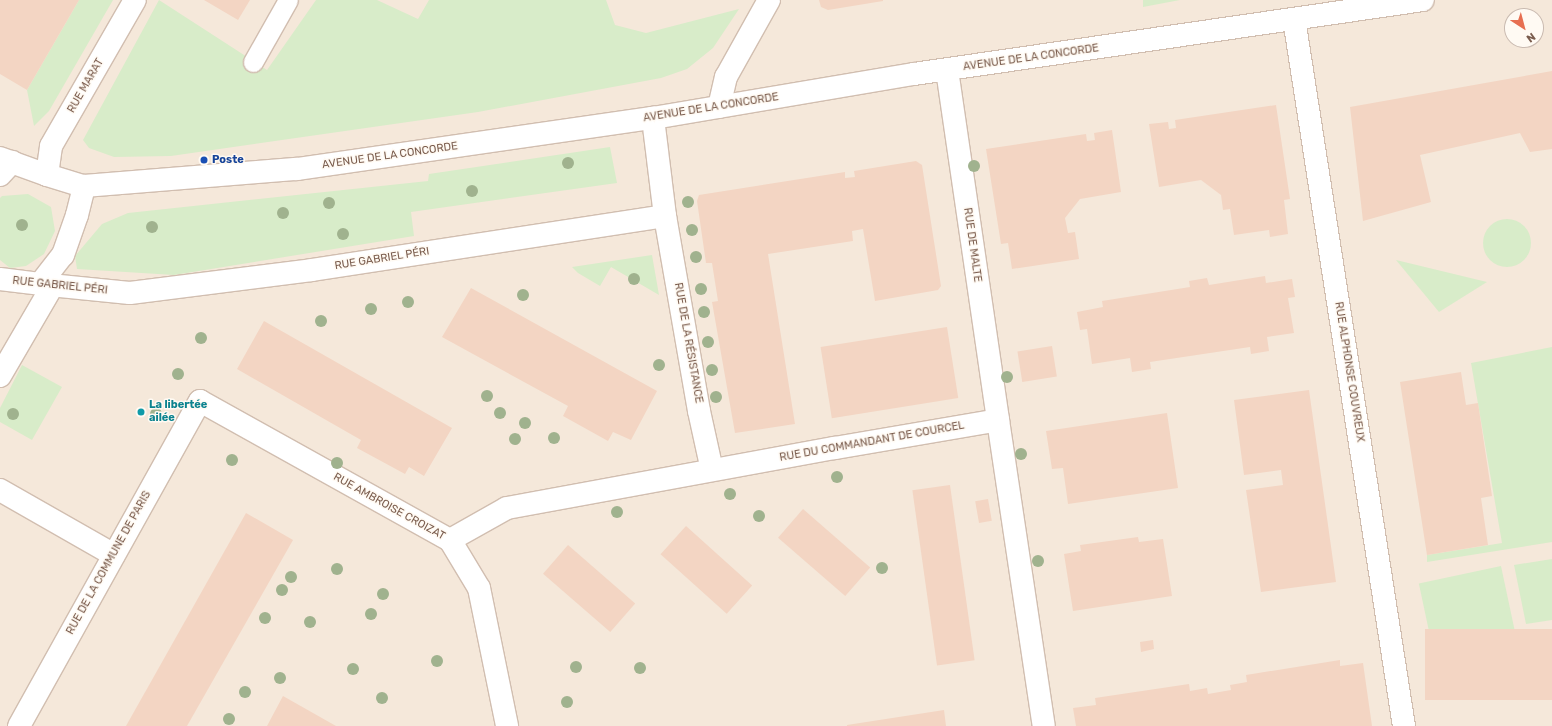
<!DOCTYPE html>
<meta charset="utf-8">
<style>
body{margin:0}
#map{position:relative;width:1552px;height:726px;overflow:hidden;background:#fdf6ec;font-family:Rubik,sans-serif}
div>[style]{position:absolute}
.residential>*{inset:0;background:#f5e8da}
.green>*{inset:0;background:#d8ecc9;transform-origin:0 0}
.round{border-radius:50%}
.building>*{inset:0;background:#f3d5c3;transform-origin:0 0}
.roads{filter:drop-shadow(1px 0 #d1beb0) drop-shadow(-1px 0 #d1beb0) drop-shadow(0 1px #d1beb0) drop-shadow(0 -1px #d1beb0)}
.service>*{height:19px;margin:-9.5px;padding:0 9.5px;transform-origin:9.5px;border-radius:9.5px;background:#fff}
.minor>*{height:22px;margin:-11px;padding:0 11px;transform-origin:11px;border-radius:11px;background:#fff}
.tertiary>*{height:22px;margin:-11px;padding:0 11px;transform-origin:11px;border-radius:11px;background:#fff}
.trees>*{width:12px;height:12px;margin:-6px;border-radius:50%;background:#a0b28e}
.dots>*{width:11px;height:11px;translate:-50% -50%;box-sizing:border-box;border:2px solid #fffaf3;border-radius:50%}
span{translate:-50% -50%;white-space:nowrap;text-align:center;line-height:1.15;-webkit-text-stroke:3px #fffaf3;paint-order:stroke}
.street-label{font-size:11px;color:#7a5c4d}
.transit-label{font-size:11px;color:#164399;font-weight:700}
.left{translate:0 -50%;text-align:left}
.culture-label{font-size:11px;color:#0d838f;font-weight:700}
.north{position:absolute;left:1504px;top:8px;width:40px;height:40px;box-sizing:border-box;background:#fffaf3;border:1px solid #cabbb1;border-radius:50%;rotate:144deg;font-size:11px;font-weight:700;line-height:16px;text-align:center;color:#7a5c4d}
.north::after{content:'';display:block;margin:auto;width:14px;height:18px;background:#e76f51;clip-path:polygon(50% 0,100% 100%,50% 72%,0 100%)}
</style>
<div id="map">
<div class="residential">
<i style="clip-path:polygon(evenodd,0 0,1552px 0,1552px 726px,0 726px,0 0,1512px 16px,1536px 16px,1536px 40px,1512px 40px,1512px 16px)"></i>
</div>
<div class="green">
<i style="clip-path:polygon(79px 0,113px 0,49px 111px,34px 126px,27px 90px)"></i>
<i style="clip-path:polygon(159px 0,267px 70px,316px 0,377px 0,418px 19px,429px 0,606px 0,615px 25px,646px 33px,739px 9px,713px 48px,687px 69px,661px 78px,478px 112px,171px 156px,114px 157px,89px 148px,83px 140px)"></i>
<i style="clip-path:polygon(1143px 0,1180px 0,1143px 7px)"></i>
<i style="clip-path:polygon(610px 147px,617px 183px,411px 212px,414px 236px,174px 275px,77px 269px,75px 256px,102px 224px,128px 213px,428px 181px,429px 174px)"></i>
<i style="clip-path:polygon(28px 194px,51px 207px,55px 231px,44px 254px,26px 266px,10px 268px,0 260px,0 198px,2px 196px)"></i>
<i class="round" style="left:1483px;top:219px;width:48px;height:48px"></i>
<i style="clip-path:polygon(652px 255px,659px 295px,611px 267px,600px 286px,578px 273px,572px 267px)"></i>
<i style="clip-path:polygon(1396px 260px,1487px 282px,1439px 312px)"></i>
<i style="clip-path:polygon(1552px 347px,1552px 542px,1427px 562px,1427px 555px,1502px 543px,1471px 363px)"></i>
<i style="clip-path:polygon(22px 365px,62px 387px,32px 440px,0 422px,0 408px)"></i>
<i style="clip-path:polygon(1552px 559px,1552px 620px,1526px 624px,1514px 565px)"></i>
<i style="left:1501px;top:566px;width:68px;height:84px;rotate:78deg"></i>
</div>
<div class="building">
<i style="clip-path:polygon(0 0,79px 0,27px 90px,0 74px)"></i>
<i style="clip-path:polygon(204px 0,250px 0,238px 20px)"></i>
<i style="clip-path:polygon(819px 0,883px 0,883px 1px,828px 10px,821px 7px)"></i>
<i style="clip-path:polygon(1552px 71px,1552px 149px,1530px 152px,1520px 133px,1420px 155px,1431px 202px,1363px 221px,1350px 107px)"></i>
<i style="clip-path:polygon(1276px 105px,1290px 199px,1284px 200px,1288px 234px,1270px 237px,1269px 230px,1234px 235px,1230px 209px,1223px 210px,1221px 195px,1201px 180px,1159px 187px,1149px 124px,1168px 122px,1169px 129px,1176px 128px,1175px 120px)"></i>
<i style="clip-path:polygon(1112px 130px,1121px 192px,1080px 199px,1065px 218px,1068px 233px,1075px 232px,1079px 259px,1012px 269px,1008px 243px,1001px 244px,986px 149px,1086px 134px,1087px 141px,1095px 140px,1094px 133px)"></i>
<i style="clip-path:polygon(916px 161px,922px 165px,941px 286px,938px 290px,875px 301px,863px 229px,852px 231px,853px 241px,768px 254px,795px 424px,735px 433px,712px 302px,718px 301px,712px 263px,706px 263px,697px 201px,699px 195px,845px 172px,845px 178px,855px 177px,854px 171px)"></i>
<i style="clip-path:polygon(1265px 276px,1266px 283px,1292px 279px,1295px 297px,1288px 298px,1294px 333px,1267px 337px,1269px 351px,1251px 354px,1250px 347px,1150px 362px,1151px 369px,1132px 372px,1130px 358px,1092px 364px,1087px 329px,1080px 330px,1077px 312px,1103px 307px,1102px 301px,1190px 287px,1189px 281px,1207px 278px,1209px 285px)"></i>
<i style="clip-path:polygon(471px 288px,657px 391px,631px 440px,613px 432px,608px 441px,563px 416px,568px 406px,442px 337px)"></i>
<i style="clip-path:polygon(264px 321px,452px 428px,424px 476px,409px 467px,405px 474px,357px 448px,361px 440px,237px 369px)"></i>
<i style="left:947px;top:327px;width:72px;height:128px;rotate:81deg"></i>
<i style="left:1052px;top:346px;width:31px;height:35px;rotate:81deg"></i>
<i style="clip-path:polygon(1461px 372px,1466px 405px,1478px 403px,1492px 496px,1481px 498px,1488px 545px,1427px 555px,1400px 382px)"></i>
<i style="clip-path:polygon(1309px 390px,1336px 582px,1261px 592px,1246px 490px,1283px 485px,1281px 470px,1244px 475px,1234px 400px)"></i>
<i style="clip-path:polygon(1167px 413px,1178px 488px,1068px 504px,1063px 468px,1052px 469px,1046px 431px)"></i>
<i style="left:950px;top:485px;width:177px;height:38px;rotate:82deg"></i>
<i style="left:988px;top:499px;width:22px;height:13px;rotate:80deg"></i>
<i style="left:803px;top:509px;width:89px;height:38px;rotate:41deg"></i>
<i style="clip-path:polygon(246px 513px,293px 540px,187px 726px,126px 726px)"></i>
<i style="left:686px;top:526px;width:89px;height:38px;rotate:42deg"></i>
<i style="clip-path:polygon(1138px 537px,1139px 542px,1163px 539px,1172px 596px,1073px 611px,1064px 554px,1081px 551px,1080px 545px)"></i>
<i style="left:568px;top:545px;width:89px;height:38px;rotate:41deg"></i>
<i style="left:1552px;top:629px;width:71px;height:127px;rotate:90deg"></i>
<i style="clip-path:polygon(1153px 640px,1154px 649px,1141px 652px,1140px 642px)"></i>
<i style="clip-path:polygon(1340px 660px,1340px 666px,1363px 663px,1372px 726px,1076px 726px,1073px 708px,1096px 705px,1095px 698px,1189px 684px,1190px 691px,1207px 688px,1208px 694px,1231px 690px,1230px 685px,1247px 682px,1246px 675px)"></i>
<i style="clip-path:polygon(283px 696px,336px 726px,267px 726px)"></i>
<i style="clip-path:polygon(944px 710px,946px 726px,847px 726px,847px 725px)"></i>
</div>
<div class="roads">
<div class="service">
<i style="left:253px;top:62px;width:71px;rotate:-60.6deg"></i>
</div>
<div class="minor">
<i style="left:1294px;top:19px;width:716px;rotate:81.16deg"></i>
<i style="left:947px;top:70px;width:354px;rotate:81.7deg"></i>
<i style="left:719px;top:107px;width:31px;rotate:-77deg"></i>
<i style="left:726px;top:77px;width:88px;rotate:-60.8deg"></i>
<i style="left:0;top:175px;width:18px;rotate:-47deg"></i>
<i style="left:47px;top:175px;width:29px;rotate:-82deg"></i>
<i style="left:51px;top:146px;width:168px;rotate:-60.1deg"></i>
<i style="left:665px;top:216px;width:198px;rotate:80.1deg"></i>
<i style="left:699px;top:411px;width:60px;rotate:77.6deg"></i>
<i style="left:40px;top:284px;width:90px;rotate:5.7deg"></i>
<i style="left:130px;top:293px;width:183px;rotate:-7.2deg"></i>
<i style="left:312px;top:270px;width:357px;rotate:-8.7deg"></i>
<i style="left:665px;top:216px;width:99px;rotate:-97deg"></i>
<i style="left:0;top:376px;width:105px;rotate:-59.8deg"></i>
<i style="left:0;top:490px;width:131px;rotate:29.7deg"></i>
<i style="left:450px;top:540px;width:65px;rotate:-29.3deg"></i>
<i style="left:507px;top:508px;width:333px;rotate:-10.4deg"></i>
<i style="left:835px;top:448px;width:165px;rotate:-9.7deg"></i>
<i style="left:998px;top:420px;width:309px;rotate:81.5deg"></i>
<i style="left:19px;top:726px;width:372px;rotate:-60.9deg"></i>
<i style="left:200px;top:401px;width:286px;rotate:29.1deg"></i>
<i style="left:450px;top:540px;width:56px;rotate:58.9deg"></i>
<i style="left:479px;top:588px;width:141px;rotate:78.5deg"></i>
</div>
<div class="tertiary">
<i style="left:0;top:158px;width:50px;rotate:19.9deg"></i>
<i style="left:47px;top:175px;width:39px;rotate:17deg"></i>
<i style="left:84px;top:186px;width:214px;rotate:-4.6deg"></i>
<i style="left:297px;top:169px;width:360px;rotate:-8.2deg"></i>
<i style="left:653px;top:118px;width:265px;rotate:-9.6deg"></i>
<i style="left:914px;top:74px;width:514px;rotate:-8.27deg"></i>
<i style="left:0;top:279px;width:40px;rotate:7.1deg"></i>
<i style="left:40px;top:284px;width:37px;rotate:-52deg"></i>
<i style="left:63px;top:255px;width:42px;rotate:-70.7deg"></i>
<i style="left:77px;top:215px;width:30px;rotate:-76deg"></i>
</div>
</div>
<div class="trees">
<i style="left:568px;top:163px"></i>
<i style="left:974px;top:166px"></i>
<i style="left:472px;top:191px"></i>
<i style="left:688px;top:202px"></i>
<i style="left:329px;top:203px"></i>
<i style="left:283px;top:213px"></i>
<i style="left:22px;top:225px"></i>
<i style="left:152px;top:227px"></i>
<i style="left:692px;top:230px"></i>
<i style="left:343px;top:234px"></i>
<i style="left:696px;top:257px"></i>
<i style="left:634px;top:279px"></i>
<i style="left:701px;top:289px"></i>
<i style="left:523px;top:295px"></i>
<i style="left:408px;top:302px"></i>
<i style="left:371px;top:309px"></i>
<i style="left:704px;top:312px"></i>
<i style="left:321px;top:321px"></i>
<i style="left:201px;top:338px"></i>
<i style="left:708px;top:342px"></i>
<i style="left:659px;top:365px"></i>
<i style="left:712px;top:370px"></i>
<i style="left:178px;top:374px"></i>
<i style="left:1007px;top:377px"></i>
<i style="left:487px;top:396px"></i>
<i style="left:716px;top:397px"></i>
<i style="left:500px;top:413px"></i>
<i style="left:13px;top:414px"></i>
<i style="left:156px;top:414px"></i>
<i style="left:525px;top:423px"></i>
<i style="left:554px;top:438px"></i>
<i style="left:515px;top:439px"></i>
<i style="left:1021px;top:454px"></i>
<i style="left:232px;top:460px"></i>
<i style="left:337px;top:463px"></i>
<i style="left:837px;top:477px"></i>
<i style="left:730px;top:494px"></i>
<i style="left:617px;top:512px"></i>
<i style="left:759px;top:516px"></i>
<i style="left:1038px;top:561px"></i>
<i style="left:882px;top:568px"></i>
<i style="left:337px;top:569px"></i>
<i style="left:291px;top:577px"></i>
<i style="left:282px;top:590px"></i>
<i style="left:383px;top:594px"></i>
<i style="left:371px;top:614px"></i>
<i style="left:265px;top:618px"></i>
<i style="left:310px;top:622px"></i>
<i style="left:437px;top:661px"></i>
<i style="left:576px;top:667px"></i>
<i style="left:640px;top:668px"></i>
<i style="left:353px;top:669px"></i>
<i style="left:280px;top:678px"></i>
<i style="left:245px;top:692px"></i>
<i style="left:382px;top:698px"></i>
<i style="left:567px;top:702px"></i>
<i style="left:229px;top:719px"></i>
</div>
<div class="dots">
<i style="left:204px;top:160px;background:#1a4fb4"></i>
<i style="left:141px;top:412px;background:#0f9aa8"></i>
</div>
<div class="street-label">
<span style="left:1031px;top:58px;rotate:-8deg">AVENUE DE LA CONCORDE</span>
<span style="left:86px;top:86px;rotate:-60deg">RUE MARAT</span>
<span style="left:711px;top:108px;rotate:-9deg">AVENUE DE LA CONCORDE</span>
<span style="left:390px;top:156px;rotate:-8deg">AVENUE DE LA CONCORDE</span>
<span style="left:972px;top:245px;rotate:82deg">RUE DE MALTE</span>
<span style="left:382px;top:259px;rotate:-9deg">RUE GABRIEL PÉRI</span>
<span style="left:60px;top:286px;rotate:6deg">RUE GABRIEL PÉRI</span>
<span style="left:688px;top:343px;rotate:80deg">RUE DE LA RÉSISTANCE</span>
<span style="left:1349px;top:372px;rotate:81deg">RUE ALPHONSE COUVREUX</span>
<span style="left:872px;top:442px;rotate:-10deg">RUE DU COMMANDANT DE COURCEL</span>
<span style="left:389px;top:507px;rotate:29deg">RUE AMBROISE CROIZAT</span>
<span style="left:109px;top:563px;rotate:-61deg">RUE DE LA COMMUNE DE PARIS</span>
</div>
<div class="transit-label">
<span class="left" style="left:212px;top:160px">Poste</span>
</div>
<div class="culture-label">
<span class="left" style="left:149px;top:412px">La libertée<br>ailée</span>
</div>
<div class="north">N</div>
</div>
